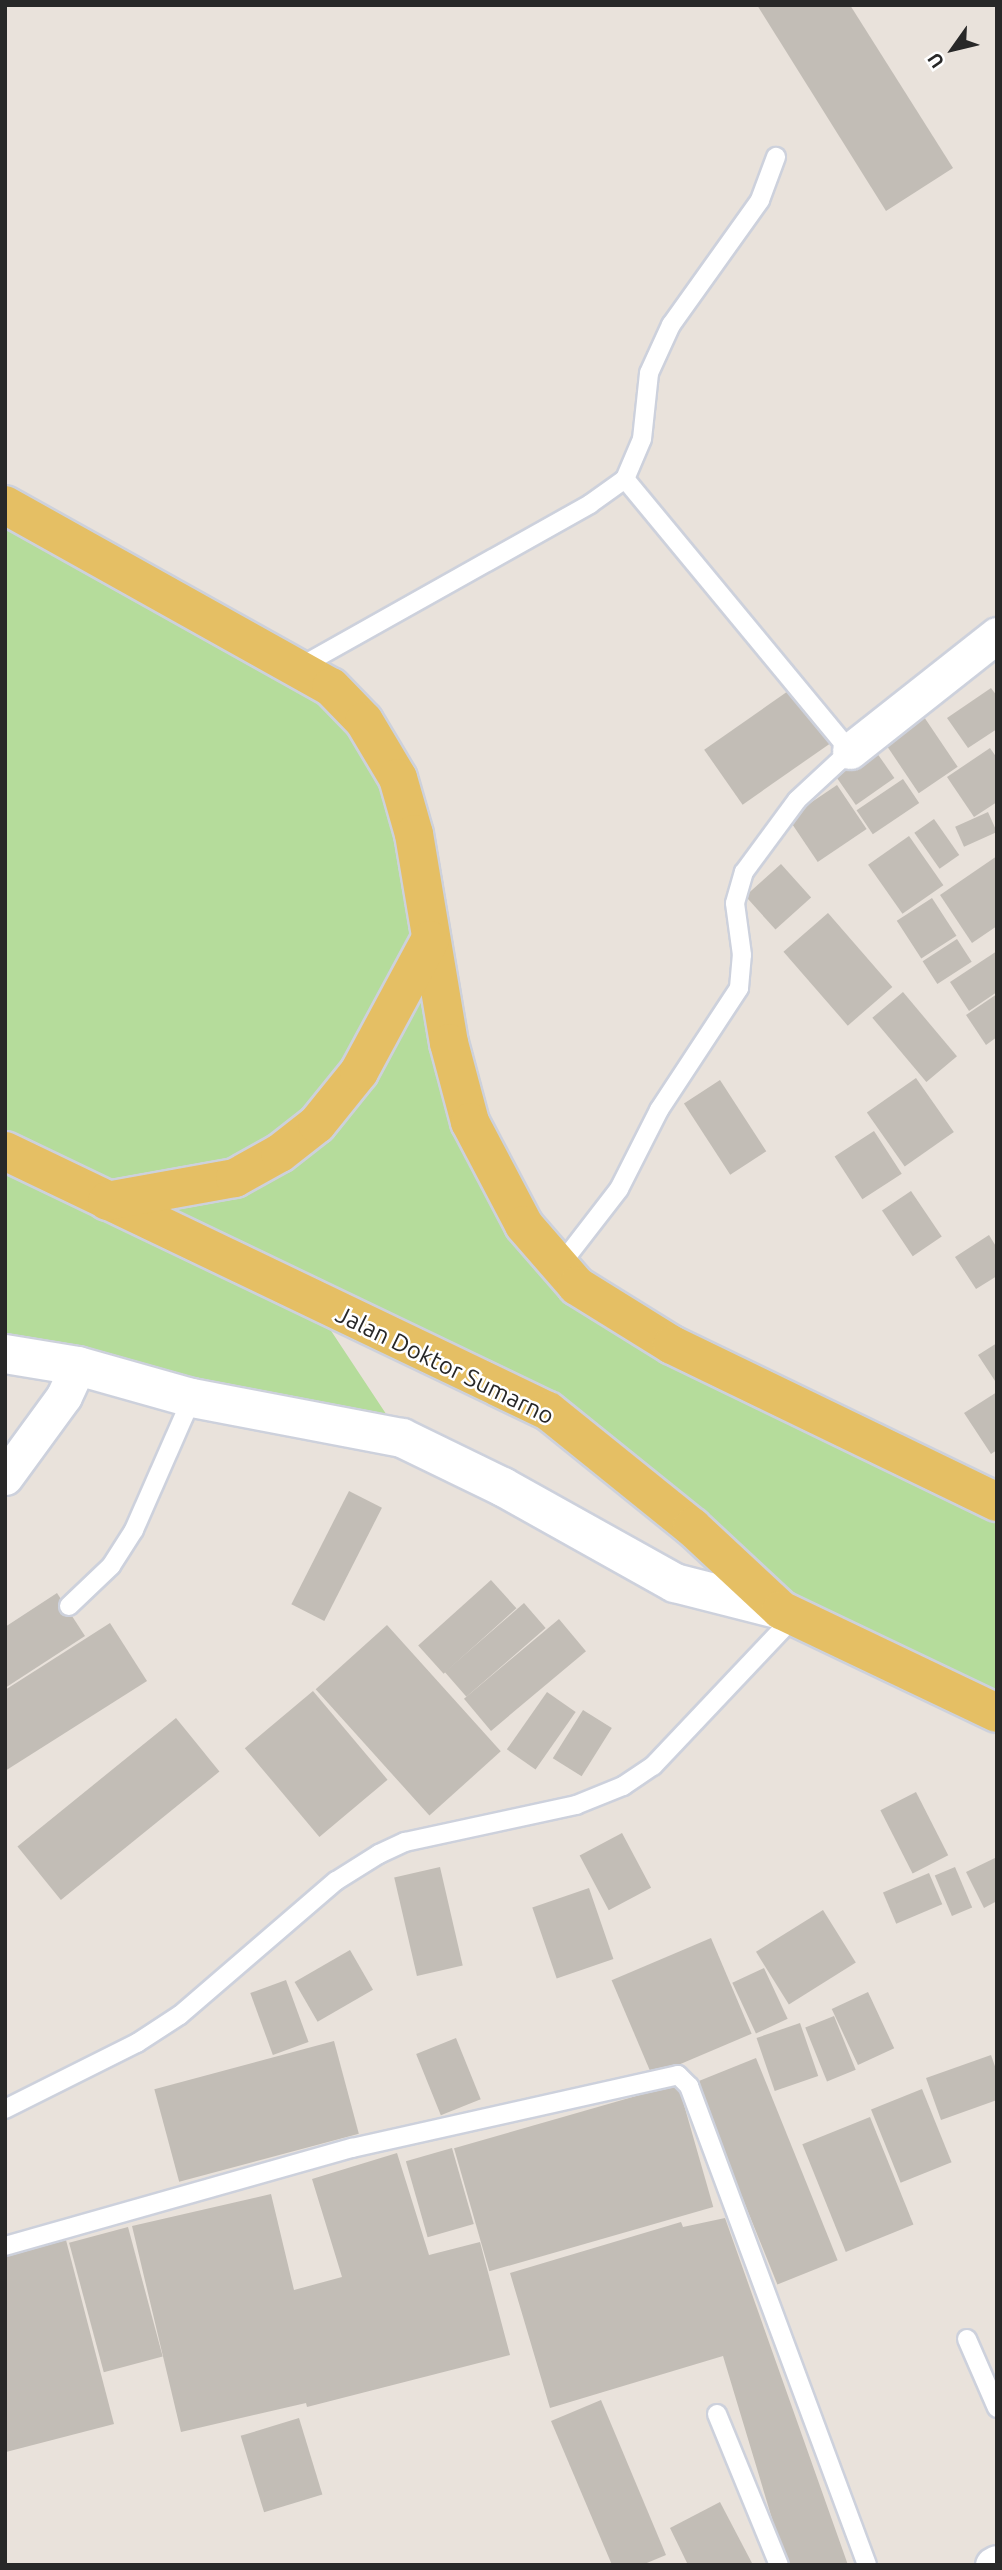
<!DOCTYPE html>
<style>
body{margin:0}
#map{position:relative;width:1002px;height:2570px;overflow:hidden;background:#e9e2db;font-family:Ubuntu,sans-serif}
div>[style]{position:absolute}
.green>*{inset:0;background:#b5dc9b}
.building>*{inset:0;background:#c2bdb6;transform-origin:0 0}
.roads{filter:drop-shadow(2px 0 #cdd1dc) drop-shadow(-2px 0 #cdd1dc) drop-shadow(0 2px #cdd1dc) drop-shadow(0 -2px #cdd1dc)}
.lane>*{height:18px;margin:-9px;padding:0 9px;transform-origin:9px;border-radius:9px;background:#fff}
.street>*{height:35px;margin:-17.5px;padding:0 17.5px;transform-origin:17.5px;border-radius:17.5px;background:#fff}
.secondary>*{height:38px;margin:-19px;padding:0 19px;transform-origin:19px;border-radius:19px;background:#fff}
.primary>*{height:38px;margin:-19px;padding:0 19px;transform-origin:19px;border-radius:19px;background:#e5bf64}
span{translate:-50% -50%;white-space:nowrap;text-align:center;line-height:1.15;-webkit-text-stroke:5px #fff;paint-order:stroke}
.street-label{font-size:24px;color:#282828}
.frame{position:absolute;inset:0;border:7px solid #282828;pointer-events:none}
.north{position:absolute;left:918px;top:14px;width:70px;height:70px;-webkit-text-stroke:5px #fff;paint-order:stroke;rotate:236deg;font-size:19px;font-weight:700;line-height:28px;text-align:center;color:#282828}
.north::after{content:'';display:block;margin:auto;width:24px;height:32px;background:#282828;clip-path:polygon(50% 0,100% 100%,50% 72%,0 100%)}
</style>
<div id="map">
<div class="green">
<i style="clip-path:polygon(5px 505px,298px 668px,393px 770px,458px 1073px,577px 1287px,997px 1502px,997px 1713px,794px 1617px,548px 1411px,310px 1299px,402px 1438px,5px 1354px)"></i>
</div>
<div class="building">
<i style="clip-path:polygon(757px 5px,850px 5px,953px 168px,886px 211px)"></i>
<i style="clip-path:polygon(991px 688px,997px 696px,997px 729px,968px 748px,947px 718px)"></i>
<i style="left:791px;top:689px;width:67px;height:106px;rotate:55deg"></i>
<i style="left:918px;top:708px;width:71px;height:47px;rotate:56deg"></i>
<i style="left:872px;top:746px;width:39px;height:47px;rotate:55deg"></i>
<i style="clip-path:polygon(990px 748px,997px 758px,997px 802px,974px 817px,947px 777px)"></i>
<i style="left:903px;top:779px;width:29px;height:56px;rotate:56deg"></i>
<i style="left:837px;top:785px;width:53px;height:59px;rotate:56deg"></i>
<i style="left:988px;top:812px;width:22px;height:36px;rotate:66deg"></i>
<i style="left:934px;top:819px;width:44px;height:24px;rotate:55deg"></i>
<i style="left:909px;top:836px;width:60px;height:50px;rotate:55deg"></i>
<i style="clip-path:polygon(997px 856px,997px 926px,972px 943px,940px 895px)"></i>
<i style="left:781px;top:864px;width:45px;height:48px;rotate:48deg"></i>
<i style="left:932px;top:898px;width:45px;height:42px;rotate:57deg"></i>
<i style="left:828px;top:913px;width:98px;height:59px;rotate:49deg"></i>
<i style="left:957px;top:939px;width:27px;height:41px;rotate:57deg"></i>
<i style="clip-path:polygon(997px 951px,997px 992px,969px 1011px,950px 982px)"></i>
<i style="left:903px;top:992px;width:84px;height:40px;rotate:50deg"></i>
<i style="clip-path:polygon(997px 994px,997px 1037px,986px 1045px,966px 1015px)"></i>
<i style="left:916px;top:1078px;width:66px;height:60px;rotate:55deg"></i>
<i style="left:720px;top:1080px;width:85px;height:43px;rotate:57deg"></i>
<i style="left:874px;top:1131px;width:51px;height:47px;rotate:57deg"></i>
<i style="left:911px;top:1191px;width:55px;height:35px;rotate:56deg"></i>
<i style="clip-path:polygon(989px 1235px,997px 1248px,997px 1276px,976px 1289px,955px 1257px)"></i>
<i style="clip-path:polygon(997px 1343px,997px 1384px,978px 1355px)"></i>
<i style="clip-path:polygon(997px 1392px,997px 1450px,991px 1454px,964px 1413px)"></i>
<i style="left:349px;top:1491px;width:37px;height:127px;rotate:27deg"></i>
<i style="left:491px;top:1580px;width:38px;height:98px;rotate:48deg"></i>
<i style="clip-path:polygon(57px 1593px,85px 1636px,5px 1688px,5px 1627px)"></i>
<i style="left:524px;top:1603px;width:33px;height:105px;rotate:49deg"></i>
<i style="left:559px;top:1619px;width:42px;height:124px;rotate:50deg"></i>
<i style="clip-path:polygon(110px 1623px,147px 1681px,5px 1771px,5px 1690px)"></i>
<i style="left:387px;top:1625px;width:170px;height:96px;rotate:48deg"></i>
<i style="left:313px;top:1691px;width:116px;height:89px;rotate:50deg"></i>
<i style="left:547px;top:1692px;width:35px;height:70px;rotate:35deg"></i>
<i style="left:583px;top:1710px;width:34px;height:57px;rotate:32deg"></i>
<i style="left:176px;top:1718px;width:69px;height:204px;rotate:51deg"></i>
<i style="left:916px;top:1792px;width:71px;height:40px;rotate:63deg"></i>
<i style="left:622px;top:1833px;width:62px;height:48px;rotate:62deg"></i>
<i style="clip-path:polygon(997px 1857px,997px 1901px,984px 1908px,966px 1872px)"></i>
<i style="left:440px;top:1867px;width:101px;height:47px;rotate:77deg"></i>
<i style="left:955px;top:1867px;width:44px;height:22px;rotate:67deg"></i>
<i style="left:929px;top:1873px;width:34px;height:50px;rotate:67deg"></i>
<i style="left:589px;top:1888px;width:75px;height:60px;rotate:71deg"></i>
<i style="left:823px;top:1910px;width:62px;height:79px;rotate:58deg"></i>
<i style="left:711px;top:1938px;width:104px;height:108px;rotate:67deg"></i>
<i style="left:350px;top:1950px;width:46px;height:64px;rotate:60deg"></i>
<i style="left:764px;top:1968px;width:56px;height:35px;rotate:65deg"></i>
<i style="left:286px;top:1980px;width:66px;height:38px;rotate:70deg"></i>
<i style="left:868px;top:1992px;width:62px;height:40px;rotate:65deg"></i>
<i style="left:834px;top:2016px;width:58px;height:31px;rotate:68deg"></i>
<i style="left:800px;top:2023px;width:56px;height:46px;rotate:71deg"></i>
<i style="left:456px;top:2038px;width:66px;height:43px;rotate:68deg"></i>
<i style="left:334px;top:2041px;width:96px;height:186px;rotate:75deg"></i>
<i style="clip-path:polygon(991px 2055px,997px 2072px,997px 2100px,941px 2120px,926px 2078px)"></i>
<i style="left:756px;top:2058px;width:218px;height:65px;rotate:68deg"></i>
<i style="left:678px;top:2084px;width:128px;height:233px;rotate:74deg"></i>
<i style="left:922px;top:2089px;width:79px;height:55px;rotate:68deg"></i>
<i style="left:870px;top:2117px;width:116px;height:73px;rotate:68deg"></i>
<i style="left:452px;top:2148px;width:79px;height:48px;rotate:74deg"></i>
<i style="clip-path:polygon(397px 2153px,429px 2255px,480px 2242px,510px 2355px,307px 2407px,306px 2403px,181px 2432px,132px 2226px,271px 2194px,294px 2290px,342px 2277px,312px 2179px)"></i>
<i style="clip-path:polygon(725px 2218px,848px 2565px,786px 2565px,723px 2356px,550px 2408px,510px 2273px,681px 2222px,683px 2227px)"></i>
<i style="left:128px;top:2227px;width:134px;height:61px;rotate:75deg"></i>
<i style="clip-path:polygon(66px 2240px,114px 2424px,6px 2452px,5px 2256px)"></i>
<i style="clip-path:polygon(601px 2400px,666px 2555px,642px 2565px,612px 2565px,551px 2421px)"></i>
<i style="left:299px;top:2418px;width:80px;height:61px;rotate:73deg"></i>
<i style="clip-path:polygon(720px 2502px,753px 2565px,688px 2565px,670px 2528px)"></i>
</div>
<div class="roads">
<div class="lane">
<i style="left:298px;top:668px;width:335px;rotate:-29.3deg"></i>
<i style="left:590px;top:504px;width:43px;rotate:-35.5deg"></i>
<i style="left:625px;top:479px;width:43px;rotate:-67deg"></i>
<i style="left:642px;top:439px;width:66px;rotate:-83.9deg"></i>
<i style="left:649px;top:373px;width:53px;rotate:-65.4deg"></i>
<i style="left:671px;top:325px;width:153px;rotate:-54.5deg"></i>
<i style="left:760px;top:200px;width:46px;rotate:-69.6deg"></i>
<i style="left:558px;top:1268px;width:100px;rotate:-52.3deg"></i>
<i style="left:619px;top:1189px;width:89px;rotate:-63.1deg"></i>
<i style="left:659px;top:1110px;width:146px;rotate:-56.7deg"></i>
<i style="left:739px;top:988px;width:33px;rotate:-85deg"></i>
<i style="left:742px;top:955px;width:52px;rotate:-97.7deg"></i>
<i style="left:735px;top:903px;width:32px;rotate:-74deg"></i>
<i style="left:744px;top:872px;width:89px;rotate:-53.6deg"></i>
<i style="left:797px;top:800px;width:72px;rotate:-42.8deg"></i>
<i style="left:850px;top:751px;width:353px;rotate:-129.6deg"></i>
<i style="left:69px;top:1606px;width:58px;rotate:-43.6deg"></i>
<i style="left:111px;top:1566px;width:43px;rotate:-57.4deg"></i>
<i style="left:134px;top:1530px;width:144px;rotate:-66.3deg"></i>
<i style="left:5px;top:2109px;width:148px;rotate:-26.6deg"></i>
<i style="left:137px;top:2043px;width:51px;rotate:-33.1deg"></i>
<i style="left:180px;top:2015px;width:206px;rotate:-40.7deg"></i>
<i style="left:336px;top:1881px;width:51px;rotate:-32.1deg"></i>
<i style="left:379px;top:1854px;width:29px;rotate:-25deg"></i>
<i style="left:405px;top:1842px;width:175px;rotate:-12.2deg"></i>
<i style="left:576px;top:1805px;width:51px;rotate:-22deg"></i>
<i style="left:623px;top:1786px;width:36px;rotate:-34deg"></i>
<i style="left:653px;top:1766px;width:205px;rotate:-46.6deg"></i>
<i style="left:5px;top:2246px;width:361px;rotate:-15.8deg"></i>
<i style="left:352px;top:2148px;width:334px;rotate:-12.6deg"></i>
<i style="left:678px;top:2075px;width:16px;rotate:45deg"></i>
<i style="left:689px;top:2086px;width:511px;rotate:69.61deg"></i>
<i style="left:967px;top:2339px;width:75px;rotate:66.5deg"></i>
<i style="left:717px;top:2414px;width:163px;rotate:67.7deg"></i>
</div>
<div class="street">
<i style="left:850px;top:751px;width:187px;rotate:-38.3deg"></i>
<i style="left:5px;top:1477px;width:100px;rotate:-53.9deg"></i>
<i style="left:64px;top:1396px;width:33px;rotate:-65deg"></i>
<i style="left:993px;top:2565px;width:4px;rotate:-27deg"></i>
</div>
<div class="secondary">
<i style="left:5px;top:1354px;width:74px;rotate:9.3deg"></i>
<i style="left:78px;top:1366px;width:118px;rotate:15.7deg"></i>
<i style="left:192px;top:1398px;width:214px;rotate:10.8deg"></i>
<i style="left:402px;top:1438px;width:112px;rotate:25.9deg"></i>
<i style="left:503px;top:1487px;width:197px;rotate:29.2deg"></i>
<i style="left:675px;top:1583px;width:109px;rotate:14.3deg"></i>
</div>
<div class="primary">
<i style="left:5px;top:505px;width:373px;rotate:29.2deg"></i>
<i style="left:331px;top:687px;width:47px;rotate:45.9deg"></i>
<i style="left:364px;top:721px;width:66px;rotate:59.2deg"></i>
<i style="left:398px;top:778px;width:58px;rotate:74.1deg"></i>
<i style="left:414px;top:834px;width:212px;rotate:80.5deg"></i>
<i style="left:449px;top:1043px;width:82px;rotate:75.1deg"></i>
<i style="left:470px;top:1122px;width:116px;rotate:62.3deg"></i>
<i style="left:524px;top:1225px;width:81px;rotate:49deg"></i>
<i style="left:577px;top:1286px;width:112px;rotate:31.8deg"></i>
<i style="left:672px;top:1345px;width:361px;rotate:25.8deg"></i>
<i style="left:5px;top:1151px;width:602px;rotate:25.59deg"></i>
<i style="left:548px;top:1411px;width:185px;rotate:38.9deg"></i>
<i style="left:692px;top:1527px;width:122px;rotate:43deg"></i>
<i style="left:781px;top:1610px;width:239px;rotate:25.5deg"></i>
<i style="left:107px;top:1201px;width:130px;rotate:-10.2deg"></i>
<i style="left:235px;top:1178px;width:51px;rotate:-29.1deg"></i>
<i style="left:280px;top:1153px;width:47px;rotate:-38.1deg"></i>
<i style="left:317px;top:1124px;width:67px;rotate:-51.1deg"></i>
<i style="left:359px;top:1072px;width:150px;rotate:-61.7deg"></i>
</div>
</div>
<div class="street-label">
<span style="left:445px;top:1365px;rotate:26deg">Jalan Doktor Sumarno</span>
</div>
<div class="frame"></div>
<div class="north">U</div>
</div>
